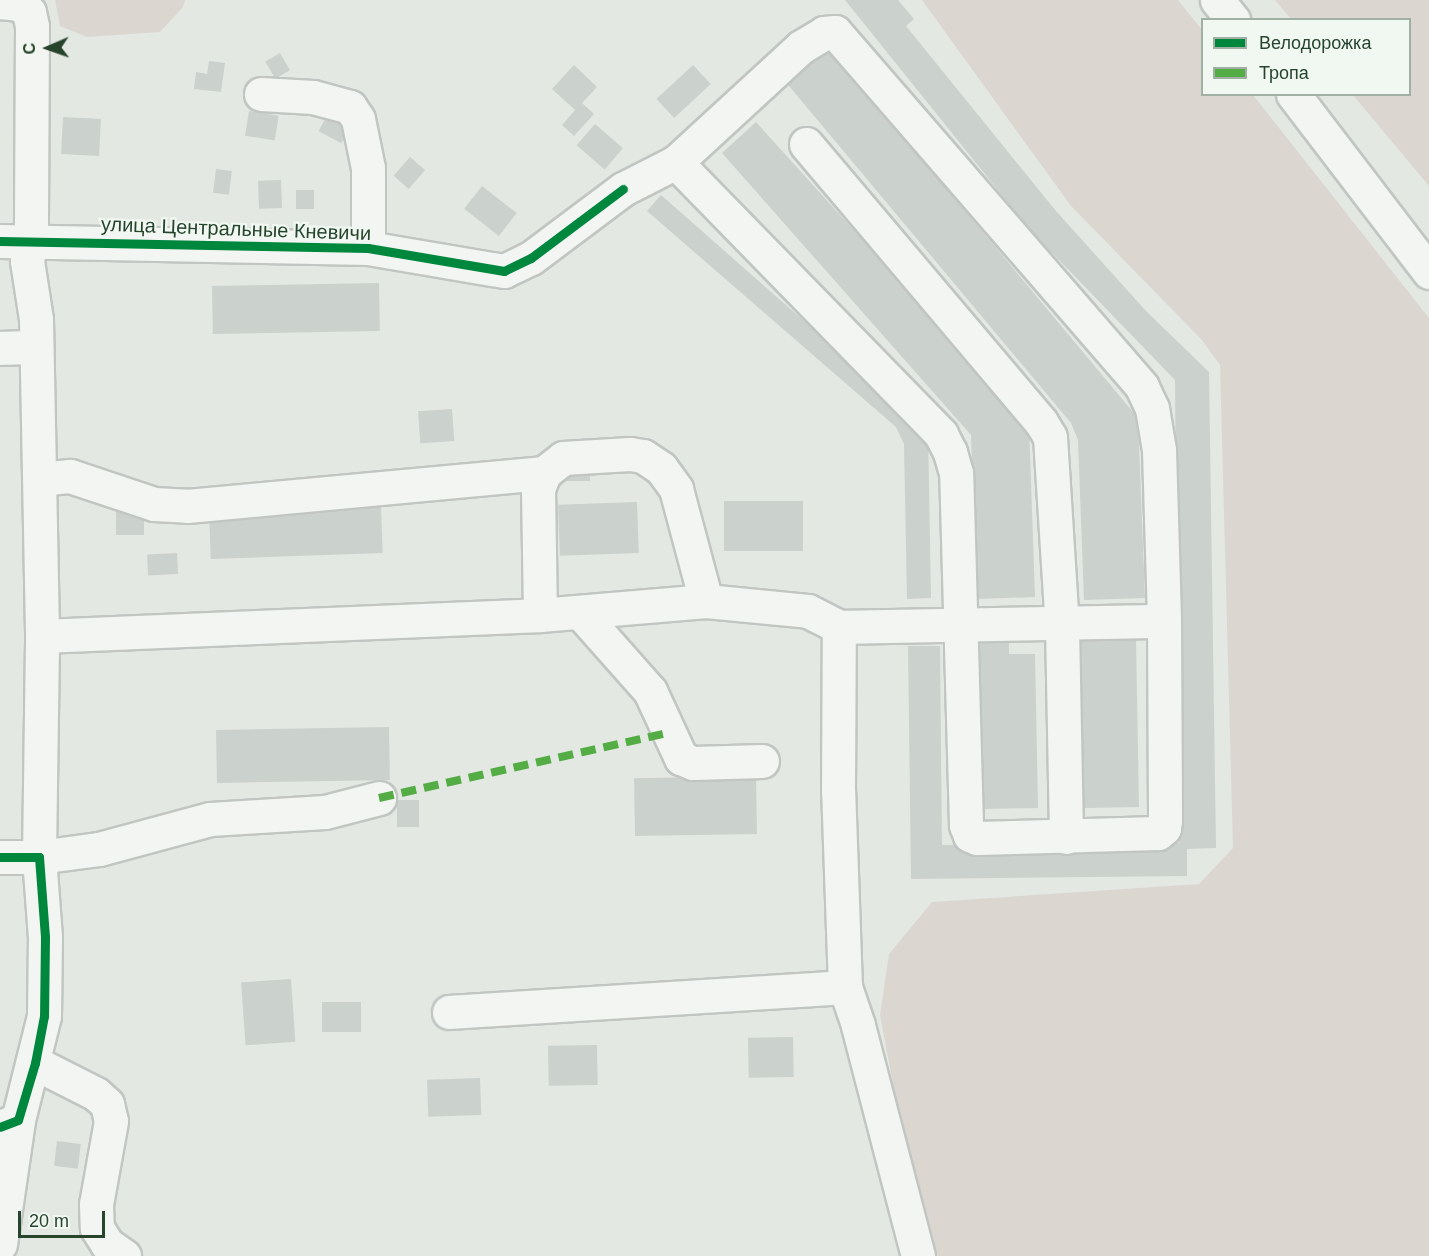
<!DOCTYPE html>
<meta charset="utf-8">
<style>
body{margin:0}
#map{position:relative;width:1429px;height:1256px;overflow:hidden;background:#e3e8e3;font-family:Helvetica,sans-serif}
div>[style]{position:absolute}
.green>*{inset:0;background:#dcd6d0}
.building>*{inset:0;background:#cbd1cc;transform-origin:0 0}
.roads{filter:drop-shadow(2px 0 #c1c6c2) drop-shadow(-2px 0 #c1c6c2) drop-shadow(0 2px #c1c6c2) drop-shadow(0 -2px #c1c6c2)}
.minor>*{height:33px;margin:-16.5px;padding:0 16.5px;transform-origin:16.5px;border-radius:16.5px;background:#f3f5f3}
.quiet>*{height:8px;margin-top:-4px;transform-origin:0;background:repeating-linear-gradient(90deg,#53ad44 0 15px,transparent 0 23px)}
.cycleway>*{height:9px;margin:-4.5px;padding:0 4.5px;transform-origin:4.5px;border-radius:4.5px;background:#00873e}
span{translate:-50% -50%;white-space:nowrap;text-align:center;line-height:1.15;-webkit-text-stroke:4.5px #f0f8f1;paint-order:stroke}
.street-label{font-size:20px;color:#27442d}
.legend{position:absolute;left:1201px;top:18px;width:210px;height:78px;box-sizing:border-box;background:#f0f8f1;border:2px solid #a0b0a3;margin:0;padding:8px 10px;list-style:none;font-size:18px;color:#27442d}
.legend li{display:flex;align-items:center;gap:12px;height:30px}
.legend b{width:30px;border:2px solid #a0b0a3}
.north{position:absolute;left:18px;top:18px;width:60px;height:60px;-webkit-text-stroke:4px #f0f8f1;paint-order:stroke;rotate:268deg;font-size:16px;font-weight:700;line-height:24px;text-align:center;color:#27442d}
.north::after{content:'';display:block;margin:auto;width:21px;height:27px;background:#27442d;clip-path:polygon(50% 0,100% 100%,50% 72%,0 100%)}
.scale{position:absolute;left:18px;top:1211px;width:87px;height:27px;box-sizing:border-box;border:3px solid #27442d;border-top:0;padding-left:8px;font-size:18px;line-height:21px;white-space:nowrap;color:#27442d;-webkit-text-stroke:4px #f0f8f1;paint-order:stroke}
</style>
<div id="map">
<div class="green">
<i style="clip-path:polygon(55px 0,185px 0,183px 7px,160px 32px,87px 37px,60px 26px)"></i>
<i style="clip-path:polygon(922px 0,1178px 0,1202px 30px,1202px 94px,1253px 95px,1429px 318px,1429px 1256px,938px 1256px,935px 1250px,897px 1105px,880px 1015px,889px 954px,932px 902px,1199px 884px,1233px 848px,1220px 365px,1202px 340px,1071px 206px)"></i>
<i style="clip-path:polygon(1275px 0,1429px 0,1429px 186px,1353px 95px,1410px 94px,1410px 20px,1291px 19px)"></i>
</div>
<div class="building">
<i style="clip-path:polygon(845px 0,898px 0,914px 19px,906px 26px,1056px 211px,1146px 311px,1209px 372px,1216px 848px,1187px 849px,1187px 876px,911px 879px,908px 646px,940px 646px,942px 845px,1179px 843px,1175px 380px,1029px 229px)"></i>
<i style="clip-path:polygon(826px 44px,1138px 418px,1145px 598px,1084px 600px,1078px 440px,1071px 423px,784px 80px)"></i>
<i style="left:280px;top:53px;width:20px;height:17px;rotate:60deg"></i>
<i style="clip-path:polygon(209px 61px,225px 63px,221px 92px,194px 89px,196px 72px,207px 74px)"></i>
<i style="clip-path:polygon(574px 65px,597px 87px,582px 103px,594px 114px,574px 136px,562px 125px,575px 110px,552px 89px)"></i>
<i style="left:693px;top:65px;width:26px;height:50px;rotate:47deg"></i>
<i style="left:249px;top:111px;width:30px;height:25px;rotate:9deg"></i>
<i style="left:63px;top:117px;width:38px;height:37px;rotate:3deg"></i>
<i style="left:326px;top:117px;width:26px;height:16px;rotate:28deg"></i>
<i style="clip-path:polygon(756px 122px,1029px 424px,1035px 597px,977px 599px,971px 435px,722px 153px)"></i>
<i style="left:595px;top:124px;width:37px;height:28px;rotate:41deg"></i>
<i style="left:410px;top:157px;width:20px;height:25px;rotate:41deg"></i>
<i style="left:216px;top:169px;width:16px;height:24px;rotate:7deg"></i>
<i style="left:281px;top:180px;width:28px;height:23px;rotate:88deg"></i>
<i style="left:482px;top:186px;width:44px;height:29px;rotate:38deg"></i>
<i style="left:314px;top:190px;width:19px;height:18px;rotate:90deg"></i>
<i style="clip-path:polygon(661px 195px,928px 430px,931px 598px,907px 599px,904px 444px,896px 427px,647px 211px)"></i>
<i style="left:379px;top:283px;width:48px;height:167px;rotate:89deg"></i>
<i style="left:452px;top:409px;width:32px;height:34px;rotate:86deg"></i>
<i style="left:560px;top:469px;width:30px;height:12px"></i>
<i style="left:724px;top:501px;width:79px;height:50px"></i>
<i style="left:637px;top:502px;width:51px;height:79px;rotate:88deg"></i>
<i style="left:381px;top:506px;width:47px;height:172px;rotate:88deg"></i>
<i style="left:144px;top:507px;width:28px;height:28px;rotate:90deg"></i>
<i style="left:177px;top:553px;width:21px;height:30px;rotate:87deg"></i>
<i style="left:1136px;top:637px;width:170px;height:55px;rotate:89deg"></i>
<i style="clip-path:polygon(980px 641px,1009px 641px,1009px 654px,1035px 654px,1038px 808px,983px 809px)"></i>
<i style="left:389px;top:727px;width:53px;height:173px;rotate:89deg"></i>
<i style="left:756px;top:776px;width:58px;height:122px;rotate:89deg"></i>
<i style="left:397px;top:800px;width:22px;height:27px"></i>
<i style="left:291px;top:979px;width:63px;height:50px;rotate:86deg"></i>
<i style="left:361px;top:1002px;width:30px;height:39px;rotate:90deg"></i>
<i style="left:793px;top:1037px;width:40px;height:45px;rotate:89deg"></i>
<i style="left:597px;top:1045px;width:40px;height:49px;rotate:89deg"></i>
<i style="left:480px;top:1078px;width:37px;height:53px;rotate:88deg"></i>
<i style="left:57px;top:1141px;width:24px;height:25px;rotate:7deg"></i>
</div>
<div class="roads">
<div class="minor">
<i style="left:1217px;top:0;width:26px;rotate:51deg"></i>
<i style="left:0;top:2px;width:20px;rotate:6deg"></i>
<i style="left:20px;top:4px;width:12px;rotate:42deg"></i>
<i style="left:29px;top:12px;width:14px;rotate:78deg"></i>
<i style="left:32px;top:26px;width:217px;rotate:90.3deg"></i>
<i style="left:31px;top:243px;width:18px;rotate:103deg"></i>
<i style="left:27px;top:261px;width:59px;rotate:81.2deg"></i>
<i style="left:36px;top:319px;width:317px;rotate:88.9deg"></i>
<i style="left:261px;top:94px;width:52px;rotate:3.3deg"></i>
<i style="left:313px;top:97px;width:38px;rotate:15deg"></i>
<i style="left:350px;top:107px;width:14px;rotate:56deg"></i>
<i style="left:358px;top:119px;width:50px;rotate:78.5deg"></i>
<i style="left:368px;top:168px;width:80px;rotate:90deg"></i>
<i style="left:1293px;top:94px;width:224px;rotate:52.6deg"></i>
<i style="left:806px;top:144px;width:364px;rotate:49.8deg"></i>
<i style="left:1041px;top:422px;width:17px;rotate:59deg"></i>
<i style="left:1050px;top:437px;width:189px;rotate:86.4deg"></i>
<i style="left:1062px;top:626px;width:211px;rotate:88.9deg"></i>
<i style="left:0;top:241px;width:368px;rotate:1.1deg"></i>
<i style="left:368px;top:248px;width:138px;rotate:9.6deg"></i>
<i style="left:504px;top:271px;width:30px;rotate:-26deg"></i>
<i style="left:531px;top:258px;width:115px;rotate:-36.9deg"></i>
<i style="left:623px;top:189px;width:59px;rotate:-27deg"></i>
<i style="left:676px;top:162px;width:170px;rotate:-42.6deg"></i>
<i style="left:801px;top:47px;width:27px;rotate:-31deg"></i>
<i style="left:824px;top:33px;width:11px;rotate:-5deg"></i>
<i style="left:835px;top:32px;width:469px;rotate:49.1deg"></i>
<i style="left:1142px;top:387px;width:23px;rotate:65deg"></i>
<i style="left:1152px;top:408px;width:43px;rotate:80.5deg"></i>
<i style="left:1159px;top:450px;width:171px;rotate:88.3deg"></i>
<i style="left:1164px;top:621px;width:199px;rotate:89.7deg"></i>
<i style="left:1165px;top:820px;width:8px;rotate:97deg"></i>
<i style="left:1164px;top:828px;width:8px;rotate:140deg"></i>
<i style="left:1158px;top:833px;width:181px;rotate:178.4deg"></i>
<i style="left:977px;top:838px;width:8px;rotate:-157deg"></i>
<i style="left:970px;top:835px;width:11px;rotate:-112deg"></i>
<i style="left:966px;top:825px;width:352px;rotate:-91.6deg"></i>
<i style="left:956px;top:473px;width:22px;rotate:-106deg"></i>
<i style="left:950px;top:452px;width:20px;rotate:-117deg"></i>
<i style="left:941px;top:434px;width:380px;rotate:-134.3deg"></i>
<i style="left:0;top:348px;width:36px;rotate:-2deg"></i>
<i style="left:40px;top:479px;width:30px;rotate:-6deg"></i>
<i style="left:70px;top:476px;width:89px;rotate:18.4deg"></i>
<i style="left:154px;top:504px;width:33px;rotate:3deg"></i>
<i style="left:187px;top:506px;width:359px;rotate:-5.3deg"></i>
<i style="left:580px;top:612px;width:106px;rotate:48.5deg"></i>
<i style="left:650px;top:691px;width:74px;rotate:65.2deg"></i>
<i style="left:681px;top:758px;width:13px;rotate:23deg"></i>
<i style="left:693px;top:763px;width:69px;rotate:-1.7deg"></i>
<i style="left:540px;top:615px;width:126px;rotate:-90.9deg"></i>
<i style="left:538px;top:489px;width:17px;rotate:-69deg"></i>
<i style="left:544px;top:473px;width:24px;rotate:-38deg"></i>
<i style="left:563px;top:458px;width:67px;rotate:-3.4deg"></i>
<i style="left:630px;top:454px;width:13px;rotate:9deg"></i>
<i style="left:643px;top:456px;width:22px;rotate:34deg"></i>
<i style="left:661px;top:468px;width:26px;rotate:54deg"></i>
<i style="left:676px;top:489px;width:116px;rotate:75deg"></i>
<i style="left:0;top:857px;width:39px"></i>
<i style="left:39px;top:857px;width:61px;rotate:-7.6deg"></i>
<i style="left:99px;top:849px;width:115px;rotate:-15.1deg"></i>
<i style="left:210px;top:819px;width:115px;rotate:-3.5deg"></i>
<i style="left:325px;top:812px;width:56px;rotate:-14.5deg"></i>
<i style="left:449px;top:1012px;width:397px;rotate:-3.6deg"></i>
<i style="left:35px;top:1063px;width:68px;rotate:26.9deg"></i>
<i style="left:96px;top:1094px;width:15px;rotate:42deg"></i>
<i style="left:107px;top:1104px;width:17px;rotate:77deg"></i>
<i style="left:111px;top:1121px;width:84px;rotate:100.2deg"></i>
<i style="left:96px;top:1204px;width:24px;rotate:88deg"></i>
<i style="left:97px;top:1228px;width:19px;rotate:58deg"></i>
<i style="left:107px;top:1244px;width:21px;rotate:35deg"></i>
<i style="left:0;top:1127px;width:19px;rotate:-21deg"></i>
<i style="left:18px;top:1120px;width:107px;rotate:-76deg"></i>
<i style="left:44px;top:1016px;width:79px;rotate:-89.3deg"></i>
<i style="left:45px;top:937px;width:80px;rotate:-94.3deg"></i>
<i style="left:39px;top:857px;width:221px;rotate:-89.2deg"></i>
<i style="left:42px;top:636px;width:498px;rotate:-2.4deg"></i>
<i style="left:540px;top:615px;width:167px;rotate:-4.8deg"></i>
<i style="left:706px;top:601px;width:102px;rotate:5.6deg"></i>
<i style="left:808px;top:611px;width:35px;rotate:27deg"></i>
<i style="left:0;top:1244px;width:125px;rotate:-81.7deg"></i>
<i style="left:918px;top:1256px;width:239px;rotate:-104.6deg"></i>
<i style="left:858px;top:1025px;width:40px;rotate:-108.9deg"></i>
<i style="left:845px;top:987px;width:196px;rotate:-92deg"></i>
<i style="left:838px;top:791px;width:164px;rotate:-89.7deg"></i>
<i style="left:839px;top:627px;width:325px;rotate:-1.1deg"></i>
</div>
</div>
<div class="quiet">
<i style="left:379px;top:798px;width:296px;rotate:-12.7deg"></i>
</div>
<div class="cycleway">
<i style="left:0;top:241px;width:368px;rotate:1.1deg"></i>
<i style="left:368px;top:248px;width:138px;rotate:9.6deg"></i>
<i style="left:504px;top:271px;width:30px;rotate:-26deg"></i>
<i style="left:531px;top:258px;width:115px;rotate:-36.9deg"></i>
<i style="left:0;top:857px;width:39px"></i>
<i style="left:39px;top:857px;width:80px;rotate:85.7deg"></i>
<i style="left:45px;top:937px;width:79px;rotate:90.7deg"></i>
<i style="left:44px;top:1016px;width:48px;rotate:100.8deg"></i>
<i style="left:35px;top:1063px;width:59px;rotate:106.6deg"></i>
<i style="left:18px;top:1120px;width:19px;rotate:159deg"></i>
</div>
<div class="street-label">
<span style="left:236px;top:229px;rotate:2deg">улица Центральные Кневичи</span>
</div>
<ul class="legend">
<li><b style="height:8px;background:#00873e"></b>Велодорожка</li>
<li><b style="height:8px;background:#53ad44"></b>Тропа</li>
</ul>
<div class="north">С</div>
<div class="scale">20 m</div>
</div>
